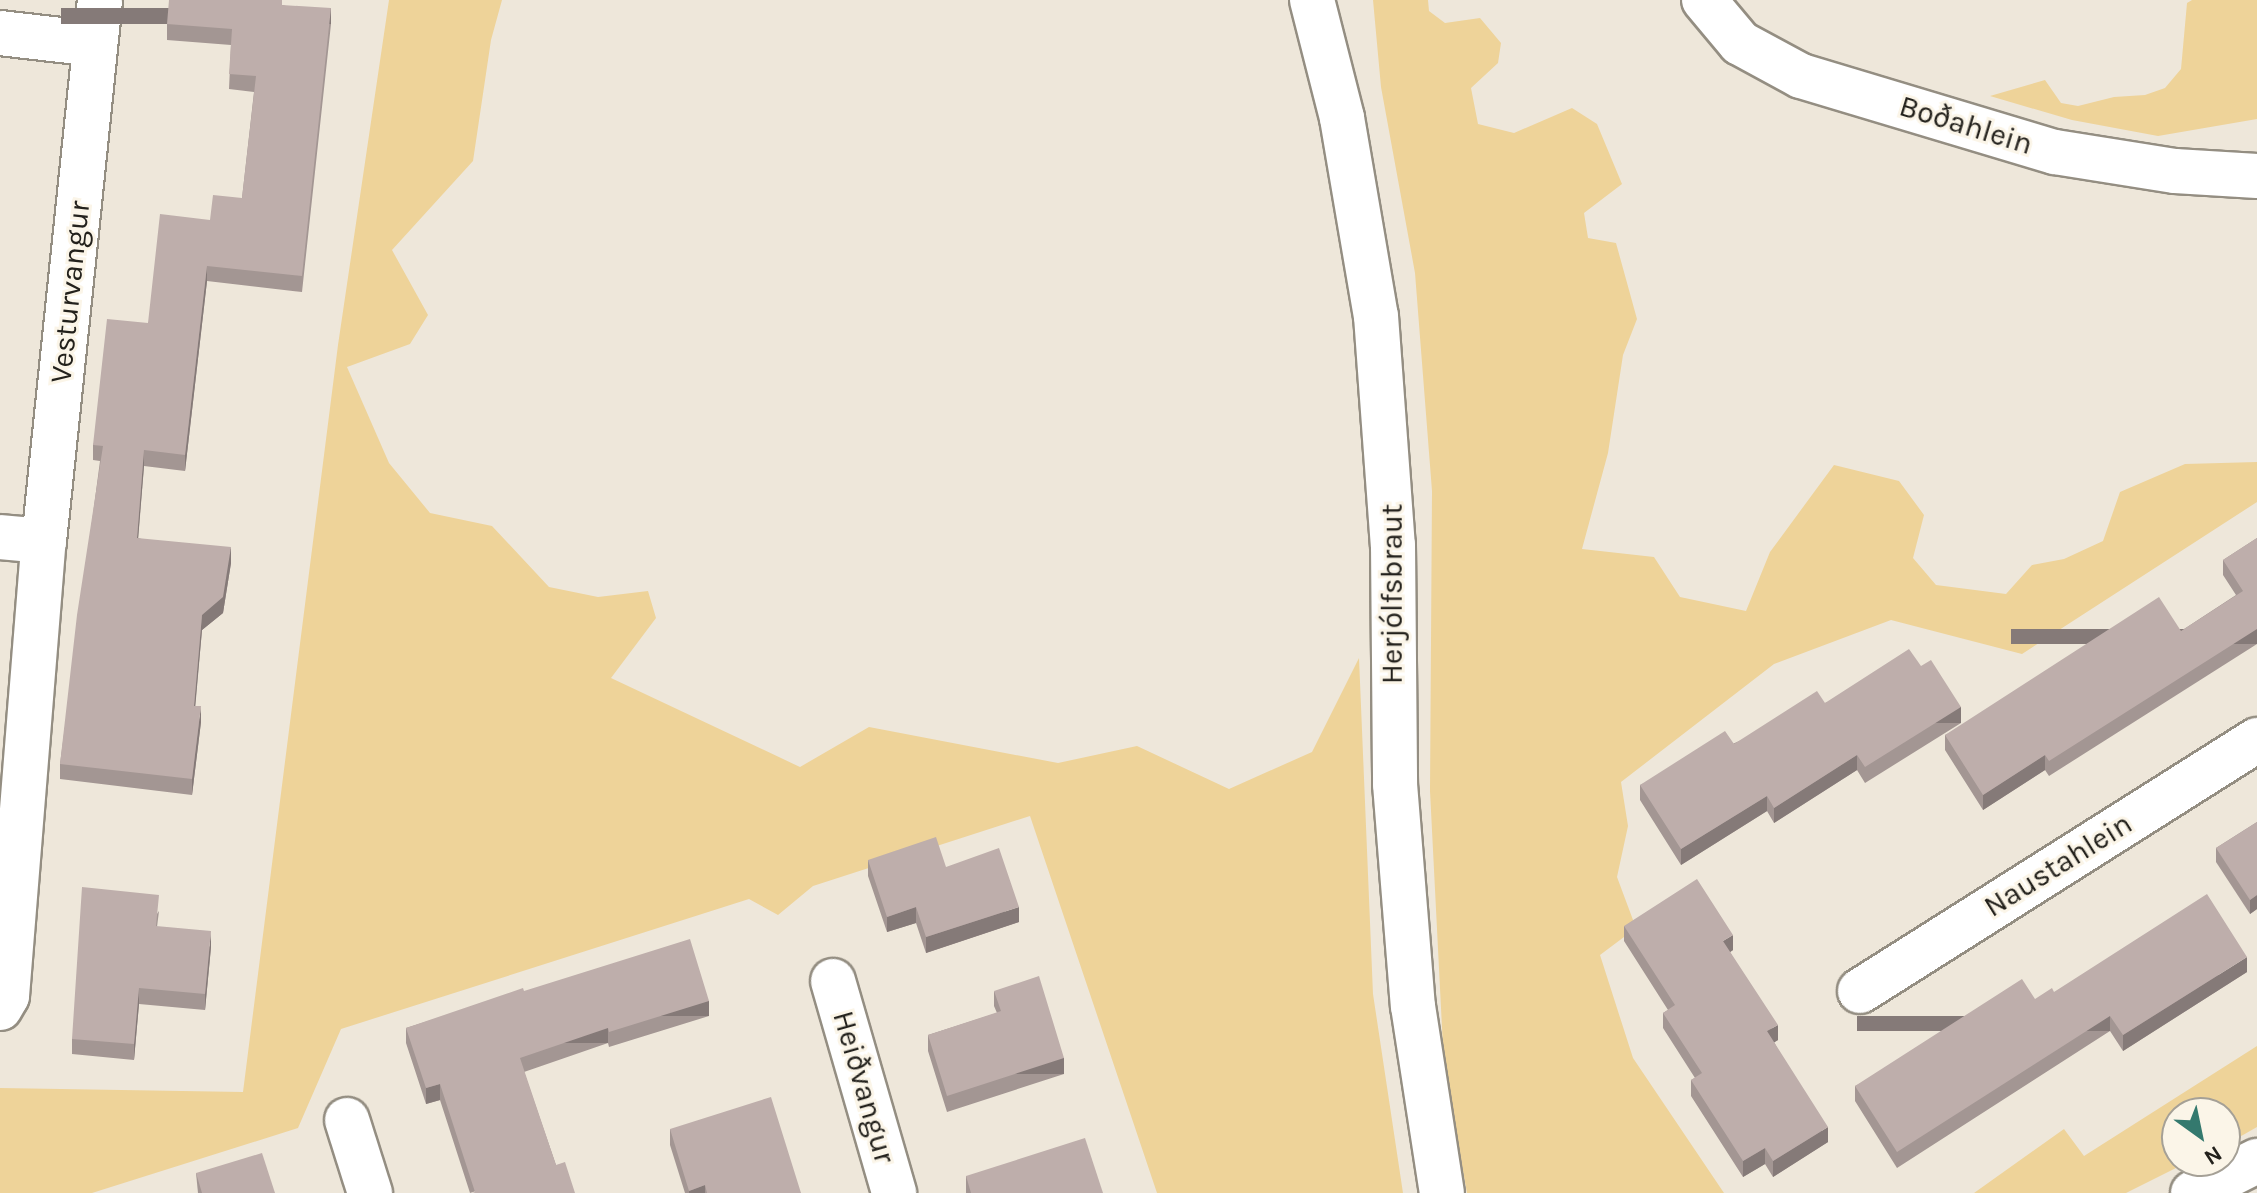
<!DOCTYPE html>
<meta charset="utf-8">
<style>
body{margin:0}
#map{position:relative;width:2257px;height:1193px;overflow:hidden;background:#eee7da;font-family:Karla,sans-serif}
div>[style]{position:absolute}
.green>*{inset:0;background:#eed399}
.roads{filter:drop-shadow(2px 0 #948e82) drop-shadow(-2px 0 #948e82) drop-shadow(0 2px #948e82) drop-shadow(0 -2px #948e82)}
.minor>*{height:44px;margin:-22px;padding:0 22px;transform-origin:22px;border-radius:22px;background:#fff}
.wall>*{inset:0;background:#a39693}
.shaded-wall>*{inset:0;background:#857a78;transform-origin:0 0}
.building>*{inset:0;background:#beaeab}
span{translate:-50% -50%;white-space:nowrap;text-align:center;line-height:1.15;-webkit-text-stroke:6px #fbf5e8;paint-order:stroke}
.street-label{font-size:30px;color:#23211c}
.north{position:absolute;left:2161px;top:1097px;width:80px;height:80px;box-sizing:border-box;background:#fbf5e8;border:2px solid #a5a096;border-radius:50%;rotate:147deg;font-size:22px;font-weight:700;line-height:32px;text-align:center;color:#23211c}
.north::after{content:'';display:block;margin:auto;width:28px;height:36px;background:#34796e;clip-path:polygon(50% 0,100% 100%,50% 72%,0 100%)}
</style>
<div id="map">
<div class="green">
<i style="clip-path:polygon(389px 0,502px 0,491px 40px,473px 161px,392px 250px,428px 315px,410px 344px,347px 367px,389px 463px,430px 513px,492px 526px,549px 587px,598px 597px,648px 591px,656px 618px,611px 678px,800px 767px,869px 727px,1058px 763px,1137px 746px,1229px 789px,1312px 752px,1359px 658px,1373px 994px,1403px 1193px,1157px 1193px,1030px 816px,813px 886px,778px 915px,749px 899px,341px 1029px,298px 1128px,92px 1193px,0 1193px,0 1088px,243px 1092px,338px 345px)"></i>
<i style="clip-path:polygon(1373px 0,1428px 0,1429px 11px,1445px 23px,1480px 18px,1501px 43px,1498px 63px,1471px 88px,1478px 124px,1514px 133px,1572px 108px,1597px 124px,1622px 184px,1584px 213px,1588px 238px,1616px 243px,1637px 319px,1623px 355px,1608px 453px,1582px 549px,1654px 557px,1680px 597px,1746px 611px,1770px 552px,1834px 465px,1899px 481px,1924px 515px,1913px 558px,1936px 585px,2006px 594px,2032px 565px,2064px 559px,2103px 541px,2120px 492px,2185px 464px,2257px 462px,2257px 502px,2022px 654px,1891px 620px,1774px 664px,1621px 782px,1628px 826px,1617px 877px,1636px 928px,1600px 955px,1633px 1058px,1724px 1193px,1467px 1193px,1444px 1067px,1430px 791px,1432px 491px,1415px 273px,1381px 87px)"></i>
<i style="clip-path:polygon(2192px 0,2257px 0,2257px 119px,2158px 136px,2072px 120px,1990px 96px,2045px 80px,2061px 103px,2078px 106px,2114px 97px,2145px 95px,2165px 88px,2181px 69px,2187px 3px)"></i>
<i style="clip-path:polygon(2257px 1046px,2257px 1127px,2243px 1135px,2225px 1144px,2225px 1113px,2177px 1113px,2177px 1161px,2190px 1161px,2126px 1193px,1974px 1193px,2064px 1129px,2084px 1156px)"></i>
</div>
<div class="roads">
<div class="minor">
<i style="left:1312px;top:0;width:122px;rotate:75.7deg"></i>
<i style="left:1342px;top:118px;width:201px;rotate:80.3deg"></i>
<i style="left:1376px;top:316px;width:230px;rotate:85.8deg"></i>
<i style="left:1393px;top:545px;width:239px;rotate:89.5deg"></i>
<i style="left:1395px;top:784px;width:223px;rotate:85.4deg"></i>
<i style="left:1413px;top:1006px;width:189px;rotate:81.2deg"></i>
<i style="left:1704px;top:0;width:56px;rotate:50.1deg"></i>
<i style="left:1740px;top:43px;width:69px;rotate:28.4deg"></i>
<i style="left:1801px;top:76px;width:265px;rotate:16.7deg"></i>
<i style="left:2055px;top:152px;width:121px;rotate:9deg"></i>
<i style="left:2175px;top:171px;width:82px;rotate:3.5deg"></i>
<i style="left:0;top:33px;width:96px;rotate:6.6deg"></i>
<i style="left:0;top:537px;width:44px;rotate:5.2deg"></i>
<i style="left:833px;top:981px;width:221px;rotate:73.9deg"></i>
<i style="left:1860px;top:991px;width:470px;rotate:-32.3deg"></i>
<i style="left:0;top:1008px;width:14px;rotate:-60deg"></i>
<i style="left:7px;top:996px;width:457px;rotate:-85.4deg"></i>
<i style="left:44px;top:541px;width:544px;rotate:-84.09deg"></i>
<i style="left:347px;top:1120px;width:77px;rotate:72.5deg"></i>
<i style="left:2193px;top:1193px;width:72px;rotate:-26.6deg"></i>
</div>
</div>
<div class="wall">
<i style="clip-path:polygon(283px 5px,331px 24px,302px 292px,207px 281px,185px 471px,144px 466px,138px 538px,231px 563px,223px 613px,202px 630px,195px 706px,201px 722px,192px 795px,60px 779px,60px 764px,100px 461px,93px 460px,93px 445px,148px 323px,210px 220px,242px 198px,254px 92px,229px 89px,231px 45px,167px 40px,167px 24px)"></i>
<i style="clip-path:polygon(2257px 538px,2257px 644px,2049px 776px,2045px 770px,1983px 810px,1945px 750px,1945px 735px,2181px 631px,2236px 595px,2223px 575px,2223px 560px)"></i>
<i style="clip-path:polygon(1921px 666px,1961px 723px,1865px 783px,1857px 770px,1774px 823px,1767px 811px,1681px 865px,1640px 800px,1640px 785px,1825px 703px)"></i>
<i style="clip-path:polygon(2257px 822px,2257px 909px,2250px 914px,2216px 862px,2216px 848px)"></i>
<i style="clip-path:polygon(868px 860px,946px 867px,1019px 922px,926px 953px,916px 923px,887px 932px,868px 876px)"></i>
<i style="clip-path:polygon(159px 911px,157px 927px,211px 947px,205px 1010px,139px 1004px,134px 1060px,72px 1054px,72px 1039px)"></i>
<i style="clip-path:polygon(1624px 926px,1733px 950px,1730px 952px,1778px 1040px,1774px 1042px,1828px 1142px,1773px 1177px,1765px 1164px,1743px 1177px,1691px 1096px,1691px 1080px,1695px 1078px,1663px 1028px,1663px 1013px,1668px 1010px,1624px 941px)"></i>
<i style="clip-path:polygon(2247px 972px,2123px 1051px,2110px 1031px,1897px 1168px,1855px 1101px,1855px 1086px,2054px 992px)"></i>
<i style="clip-path:polygon(524px 991px,709px 1016px,609px 1047px,608px 1043px,524px 1072px,556px 1165px,470px 1193px,440px 1100px,426px 1104px,406px 1043px,406px 1028px)"></i>
<i style="clip-path:polygon(994px 991px,1064px 1074px,947px 1112px,928px 1051px,928px 1035px,997px 1013px,994px 1006px)"></i>
<i style="clip-path:polygon(670px 1129px,801px 1193px,685px 1193px,670px 1145px)"></i>
<i style="clip-path:polygon(196px 1173px,275px 1193px,198px 1193px)"></i>
<i style="clip-path:polygon(966px 1176px,1103px 1193px,966px 1193px)"></i>
</div>
<div class="shaded-wall">
<i style="left:331px;top:8px;width:16px;height:270px;rotate:90deg"></i>
<i style="clip-path:polygon(207px 266px,207px 281px,185px 471px,185px 455px)"></i>
<i style="clip-path:polygon(144px 450px,144px 466px,137px 553px,137px 538px)"></i>
<i style="clip-path:polygon(231px 547px,231px 563px,223px 613px,202px 630px,194px 721px,194px 706px,202px 615px)"></i>
<i style="left:2257px;top:629px;width:15px;height:246px;rotate:90deg"></i>
<i style="clip-path:polygon(201px 706px,201px 722px,192px 795px,192px 779px)"></i>
<i style="left:1961px;top:707px;width:16px;height:113px;rotate:90deg"></i>
<i style="clip-path:polygon(1857px 755px,1857px 770px,1774px 823px,1774px 808px)"></i>
<i style="clip-path:polygon(2045px 755px,2045px 770px,1983px 810px,1983px 795px)"></i>
<i style="clip-path:polygon(1767px 796px,1767px 811px,1681px 865px,1681px 849px)"></i>
<i style="clip-path:polygon(2257px 895px,2257px 909px,2250px 914px,2250px 900px)"></i>
<i style="clip-path:polygon(916px 907px,916px 923px,887px 932px,887px 917px)"></i>
<i style="clip-path:polygon(1019px 907px,1019px 922px,926px 953px,926px 937px)"></i>
<i style="clip-path:polygon(211px 931px,211px 947px,205px 1010px,205px 994px)"></i>
<i style="clip-path:polygon(1733px 935px,1733px 950px,1723px 957px,1723px 941px)"></i>
<i style="clip-path:polygon(2247px 957px,2247px 972px,2123px 1051px,2123px 1035px)"></i>
<i style="clip-path:polygon(139px 988px,139px 1004px,134px 1060px,134px 1044px)"></i>
<i style="left:709px;top:1001px;width:15px;height:105px;rotate:90deg"></i>
<i style="left:2110px;top:1016px;width:15px;height:253px;rotate:90deg"></i>
<i style="clip-path:polygon(1778px 1025px,1778px 1040px,1767px 1047px,1767px 1031px)"></i>
<i style="left:608px;top:1028px;width:15px;height:93px;rotate:90deg"></i>
<i style="left:1064px;top:1058px;width:16px;height:123px;rotate:90deg"></i>
<i style="clip-path:polygon(440px 1084px,440px 1100px,426px 1104px,426px 1088px)"></i>
<i style="clip-path:polygon(1828px 1127px,1828px 1142px,1773px 1177px,1773px 1161px)"></i>
<i style="clip-path:polygon(1765px 1148px,1765px 1164px,1743px 1177px,1743px 1161px)"></i>
<i style="clip-path:polygon(705px 1185px,705px 1193px,689px 1193px,689px 1191px)"></i>
</div>
<div class="building">
<i style="clip-path:polygon(169px 0,282px 0,282px 5px,331px 8px,302px 276px,207px 266px,185px 455px,144px 450px,137px 538px,231px 547px,223px 597px,202px 615px,194px 706px,201px 706px,192px 779px,60px 764px,77px 615px,103px 446px,93px 445px,107px 319px,148px 323px,160px 214px,210px 220px,213px 195px,242px 198px,256px 76px,229px 74px,232px 29px,167px 24px)"></i>
<i style="clip-path:polygon(2257px 538px,2257px 629px,2049px 761px,2045px 755px,1983px 795px,1945px 735px,2159px 597px,2181px 631px,2243px 591px,2223px 560px)"></i>
<i style="clip-path:polygon(1909px 649px,1921px 666px,1931px 660px,1961px 707px,1865px 767px,1857px 755px,1774px 808px,1767px 796px,1681px 849px,1640px 785px,1725px 731px,1734px 744px,1817px 691px,1825px 703px)"></i>
<i style="clip-path:polygon(2257px 822px,2257px 895px,2250px 900px,2216px 848px)"></i>
<i style="clip-path:polygon(936px 837px,946px 867px,999px 848px,1019px 907px,926px 937px,916px 907px,887px 917px,868px 860px)"></i>
<i style="clip-path:polygon(1697px 879px,1733px 935px,1723px 941px,1778px 1025px,1767px 1031px,1828px 1127px,1773px 1161px,1765px 1148px,1743px 1161px,1691px 1080px,1702px 1073px,1663px 1013px,1675px 1005px,1624px 926px)"></i>
<i style="clip-path:polygon(82px 887px,159px 895px,156px 926px,211px 931px,205px 994px,139px 988px,134px 1044px,72px 1039px)"></i>
<i style="clip-path:polygon(2207px 894px,2247px 957px,2123px 1035px,2110px 1016px,1897px 1152px,1855px 1086px,2022px 979px,2035px 999px,2052px 988px,2054px 992px)"></i>
<i style="clip-path:polygon(690px 939px,709px 1001px,609px 1032px,608px 1028px,520px 1058px,556px 1165px,565px 1162px,575px 1193px,472px 1193px,475px 1192px,440px 1084px,426px 1088px,406px 1028px,523px 988px,524px 991px)"></i>
<i style="clip-path:polygon(1039px 976px,1064px 1058px,947px 1096px,928px 1035px,1001px 1011px,994px 991px)"></i>
<i style="clip-path:polygon(771px 1097px,801px 1193px,707px 1193px,705px 1185px,689px 1191px,670px 1129px)"></i>
<i style="clip-path:polygon(1085px 1138px,1103px 1193px,971px 1193px,966px 1176px)"></i>
<i style="clip-path:polygon(262px 1153px,275px 1193px,202px 1193px,196px 1173px)"></i>
</div>
<div class="street-label">
<span style="left:1966px;top:125px;rotate:17deg">Boðahlein</span>
<span style="left:70px;top:292px;rotate:-84deg">Vesturvangur</span>
<span style="left:1392px;top:594px;rotate:-90deg">Herjólfsbraut</span>
<span style="left:2058px;top:865px;rotate:-32deg">Naustahlein</span>
<span style="left:864px;top:1087px;rotate:74deg">Heiðvangur</span>
</div>
<div class="north">N</div>
</div>
